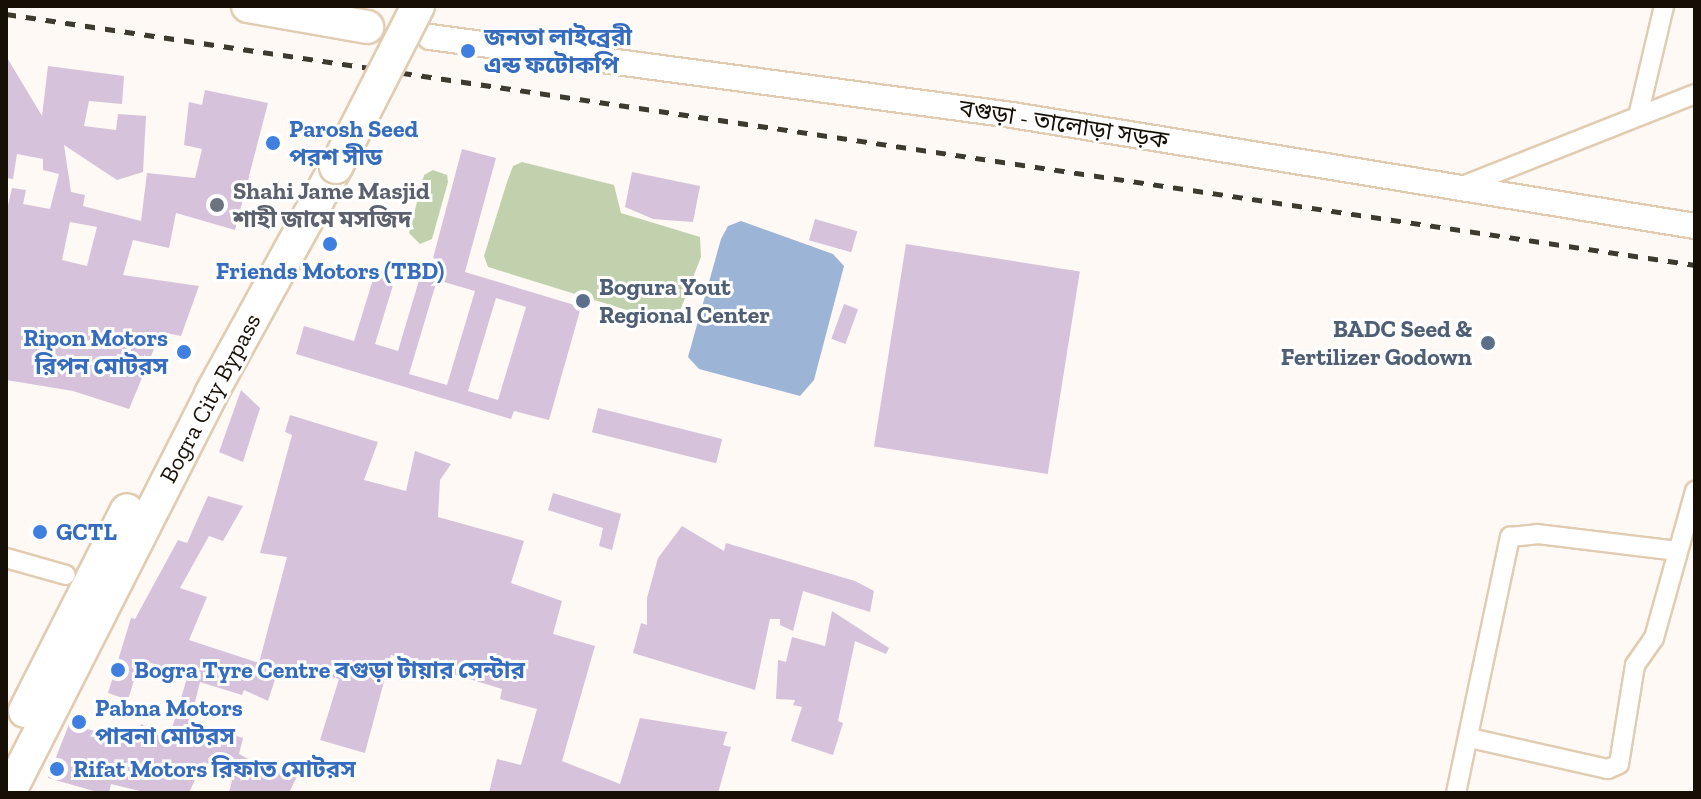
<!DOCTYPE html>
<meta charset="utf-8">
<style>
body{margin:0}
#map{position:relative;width:1701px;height:799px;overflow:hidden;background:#fef9f4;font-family:"Zilla Slab","Noto Sans Bengali",serif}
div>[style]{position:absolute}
.green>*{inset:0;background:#c1d1ad}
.water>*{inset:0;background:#9cb4d6}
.building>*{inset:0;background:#d7c2dc;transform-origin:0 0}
.roads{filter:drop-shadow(2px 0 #e1ccb2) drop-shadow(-2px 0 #e1ccb2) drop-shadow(0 2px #e1ccb2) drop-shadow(0 -2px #e1ccb2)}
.street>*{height:18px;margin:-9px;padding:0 9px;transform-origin:9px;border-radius:9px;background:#fff}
.secondary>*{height:24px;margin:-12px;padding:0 12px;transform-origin:12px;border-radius:12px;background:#fff}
.highway>*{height:32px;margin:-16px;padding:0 16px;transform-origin:16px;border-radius:16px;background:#fff}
.rail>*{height:5px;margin-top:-2.5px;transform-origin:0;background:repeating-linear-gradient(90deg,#3f3930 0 10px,transparent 0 20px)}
.bridges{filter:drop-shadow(2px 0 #e1ccb2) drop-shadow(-2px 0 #e1ccb2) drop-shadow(0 2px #e1ccb2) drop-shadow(0 -2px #e1ccb2)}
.highway-bridge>*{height:32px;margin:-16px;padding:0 16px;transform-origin:16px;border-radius:16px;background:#fff}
.dots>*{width:22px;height:22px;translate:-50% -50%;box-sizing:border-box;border:4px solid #fff;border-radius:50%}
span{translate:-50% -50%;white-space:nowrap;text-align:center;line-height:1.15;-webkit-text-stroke:6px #fff;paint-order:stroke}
.shop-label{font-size:24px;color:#366cbe;font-weight:700}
.left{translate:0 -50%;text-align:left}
.right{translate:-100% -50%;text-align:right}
.street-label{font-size:24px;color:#160f06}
.worship-label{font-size:24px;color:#5b616d;font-weight:700}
.service-label{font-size:24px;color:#4e5e75;font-weight:700}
.frame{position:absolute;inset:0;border:8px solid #160f06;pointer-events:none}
</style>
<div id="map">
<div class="green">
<i style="clip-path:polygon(522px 162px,614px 185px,621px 213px,700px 237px,701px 257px,678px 316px,659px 320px,488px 267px,484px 256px,507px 182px,513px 166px)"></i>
<i style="clip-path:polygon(433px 170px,447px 175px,448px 182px,432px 239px,420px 244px,409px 233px,424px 175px)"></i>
</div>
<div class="water">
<i style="clip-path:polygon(741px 221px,833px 254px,844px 266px,814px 380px,800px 396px,699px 369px,688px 357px,721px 239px,728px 226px)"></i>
</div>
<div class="building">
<i style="clip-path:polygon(evenodd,6px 56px,42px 116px,48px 66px,124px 76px,122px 104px,89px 101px,84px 126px,116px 130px,118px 114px,146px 116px,143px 172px,117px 180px,64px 145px,71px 192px,85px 195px,83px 206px,141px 221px,147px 173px,195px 178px,202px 149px,184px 145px,189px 102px,202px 105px,205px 90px,268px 103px,235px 230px,176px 213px,169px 248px,133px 240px,123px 275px,199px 286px,181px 336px,161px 332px,129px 409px,73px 391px,6px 380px,6px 214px,12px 188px,26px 190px,23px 204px,50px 209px,59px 174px,43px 170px,43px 159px,17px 154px,13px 179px,6px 178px,6px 56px,70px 222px,97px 227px,87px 266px,62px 260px,70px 222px)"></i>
<i style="clip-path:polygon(evenodd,462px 149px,496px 158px,465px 272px,581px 307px,549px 420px,514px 411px,511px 419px,296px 354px,304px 326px,354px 341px,374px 276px,394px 282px,375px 344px,398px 351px,425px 260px,432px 262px,462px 149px,437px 280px,475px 291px,447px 385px,409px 374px,437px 280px,462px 149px,496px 298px,526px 307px,498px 400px,468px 391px,496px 298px)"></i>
<i style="clip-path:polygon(632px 172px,700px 186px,693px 222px,653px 219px,625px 207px)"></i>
<i style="left:815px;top:219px;width:44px;height:22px;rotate:16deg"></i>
<i style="left:906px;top:244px;width:176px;height:205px;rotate:9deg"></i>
<i style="left:844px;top:304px;width:15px;height:37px;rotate:20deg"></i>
<i style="clip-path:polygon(241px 390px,260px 408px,243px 462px,219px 452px)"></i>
<i style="left:598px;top:408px;width:128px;height:25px;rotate:14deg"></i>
<i style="clip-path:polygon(290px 415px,378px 442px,364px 480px,406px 491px,415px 451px,451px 464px,440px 480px,438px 517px,524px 541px,511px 583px,562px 601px,553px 634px,595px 646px,562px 761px,620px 784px,640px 718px,727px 732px,723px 745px,731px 747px,718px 793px,489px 793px,497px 759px,521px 765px,537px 709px,500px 699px,502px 689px,391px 655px,365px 753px,320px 740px,339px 679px,280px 664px,268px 701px,244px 690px,242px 695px,200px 682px,187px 734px,221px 746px,224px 732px,243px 738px,239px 754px,265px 768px,298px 774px,289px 793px,229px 793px,234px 772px,203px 762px,189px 793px,148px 793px,111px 784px,109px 793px,101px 793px,48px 778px,69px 724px,136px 742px,141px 724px,165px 735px,172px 728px,187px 678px,175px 670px,140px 660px,128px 700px,108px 693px,131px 618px,135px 619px,178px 540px,187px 543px,208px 496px,243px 506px,223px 541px,209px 536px,180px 588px,207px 597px,189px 640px,259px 663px,287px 557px,260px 553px,292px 435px,285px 432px)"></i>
<i style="clip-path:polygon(553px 493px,621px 514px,612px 550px,599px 546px,603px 528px,548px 510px)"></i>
<i style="clip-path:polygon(682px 526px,724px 551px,726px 543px,855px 581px,874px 591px,870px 612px,803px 591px,793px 631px,780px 625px,780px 619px,770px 619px,755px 690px,633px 653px,641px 623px,647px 625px,647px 598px,658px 558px)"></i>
<i style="clip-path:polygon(832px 611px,889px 648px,886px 654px,855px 641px,838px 721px,843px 723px,833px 755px,791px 741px,802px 707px,793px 705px,795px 700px,776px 699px,778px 660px,786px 662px,792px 637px,825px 646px)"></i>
</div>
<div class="roads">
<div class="street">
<i style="left:1639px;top:112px;width:109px;rotate:-76.7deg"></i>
<i style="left:1460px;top:187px;width:253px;rotate:-21.6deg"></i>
<i style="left:6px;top:558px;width:62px;rotate:15.8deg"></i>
<i style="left:1470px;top:738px;width:141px;rotate:12.7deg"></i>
<i style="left:1608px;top:769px;width:12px;rotate:-24deg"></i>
<i style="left:1619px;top:764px;width:100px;rotate:-80.8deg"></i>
<i style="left:1635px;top:665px;width:33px;rotate:-55deg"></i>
<i style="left:1654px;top:638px;width:153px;rotate:-74.4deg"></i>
<i style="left:1456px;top:793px;width:262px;rotate:-78.1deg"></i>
<i style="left:1510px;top:537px;width:27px;rotate:-6deg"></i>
<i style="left:1537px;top:534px;width:141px;rotate:6.9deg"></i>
</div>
<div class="secondary">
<i style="left:430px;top:37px;width:587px;rotate:7.63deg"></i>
<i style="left:1012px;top:115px;width:692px;rotate:9.23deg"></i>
</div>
<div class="highway">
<i style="left:248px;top:6px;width:121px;rotate:10deg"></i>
<i style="left:25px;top:711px;width:225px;rotate:-63.1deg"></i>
<i style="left:9px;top:793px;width:447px;rotate:-63.1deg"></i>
<i style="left:211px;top:394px;width:259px;rotate:-61.2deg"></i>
</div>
</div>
<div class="rail">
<i style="left:6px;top:14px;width:1708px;rotate:8.45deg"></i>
</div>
<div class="bridges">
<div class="highway-bridge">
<i style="left:336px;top:167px;width:181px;rotate:-63deg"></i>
</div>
</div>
<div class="dots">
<i style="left:468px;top:51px;background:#3f7fe0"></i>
<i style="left:273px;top:143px;background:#3f7fe0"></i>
<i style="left:217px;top:205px;background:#6b7280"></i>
<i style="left:330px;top:244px;background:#3f7fe0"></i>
<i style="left:583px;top:301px;background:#5c6f8a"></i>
<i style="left:1488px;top:343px;background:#5c6f8a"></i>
<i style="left:184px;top:352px;background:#3f7fe0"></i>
<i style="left:40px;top:532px;background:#3f7fe0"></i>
<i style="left:118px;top:670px;background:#3f7fe0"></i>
<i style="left:79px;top:722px;background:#3f7fe0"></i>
<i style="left:57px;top:769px;background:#3f7fe0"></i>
</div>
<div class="shop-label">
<span class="left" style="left:484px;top:51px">জনতা লাইব্রেরী<br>এন্ড ফটোকপি</span>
<span class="left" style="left:289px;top:143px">Parosh Seed<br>পরশ সীড</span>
<span style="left:330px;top:271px">Friends Motors (TBD)</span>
<span class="right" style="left:168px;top:352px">Ripon Motors<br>রিপন মোটরস</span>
<span class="left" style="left:56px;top:532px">GCTL</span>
<span class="left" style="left:134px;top:670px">Bogra Tyre Centre বগুড়া টায়ার সেন্টার</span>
<span class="left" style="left:95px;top:722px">Pabna Motors<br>পাবনা মোটরস</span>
<span class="left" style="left:73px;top:769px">Rifat Motors রিফাত মোটরস</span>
</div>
<div class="street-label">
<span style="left:1064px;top:124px;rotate:9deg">বগুড়া - তালোড়া সড়ক</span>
<span style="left:210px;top:398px;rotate:-62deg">Bogra City Bypass</span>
</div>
<div class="worship-label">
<span class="left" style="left:233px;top:205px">Shahi Jame Masjid<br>শাহী জামে মসজিদ</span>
</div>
<div class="service-label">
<span class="left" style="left:599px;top:301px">Bogura Yout<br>Regional Center</span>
<span class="right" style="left:1472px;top:343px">BADC Seed &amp;<br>Fertilizer Godown</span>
</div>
<div class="frame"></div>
</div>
